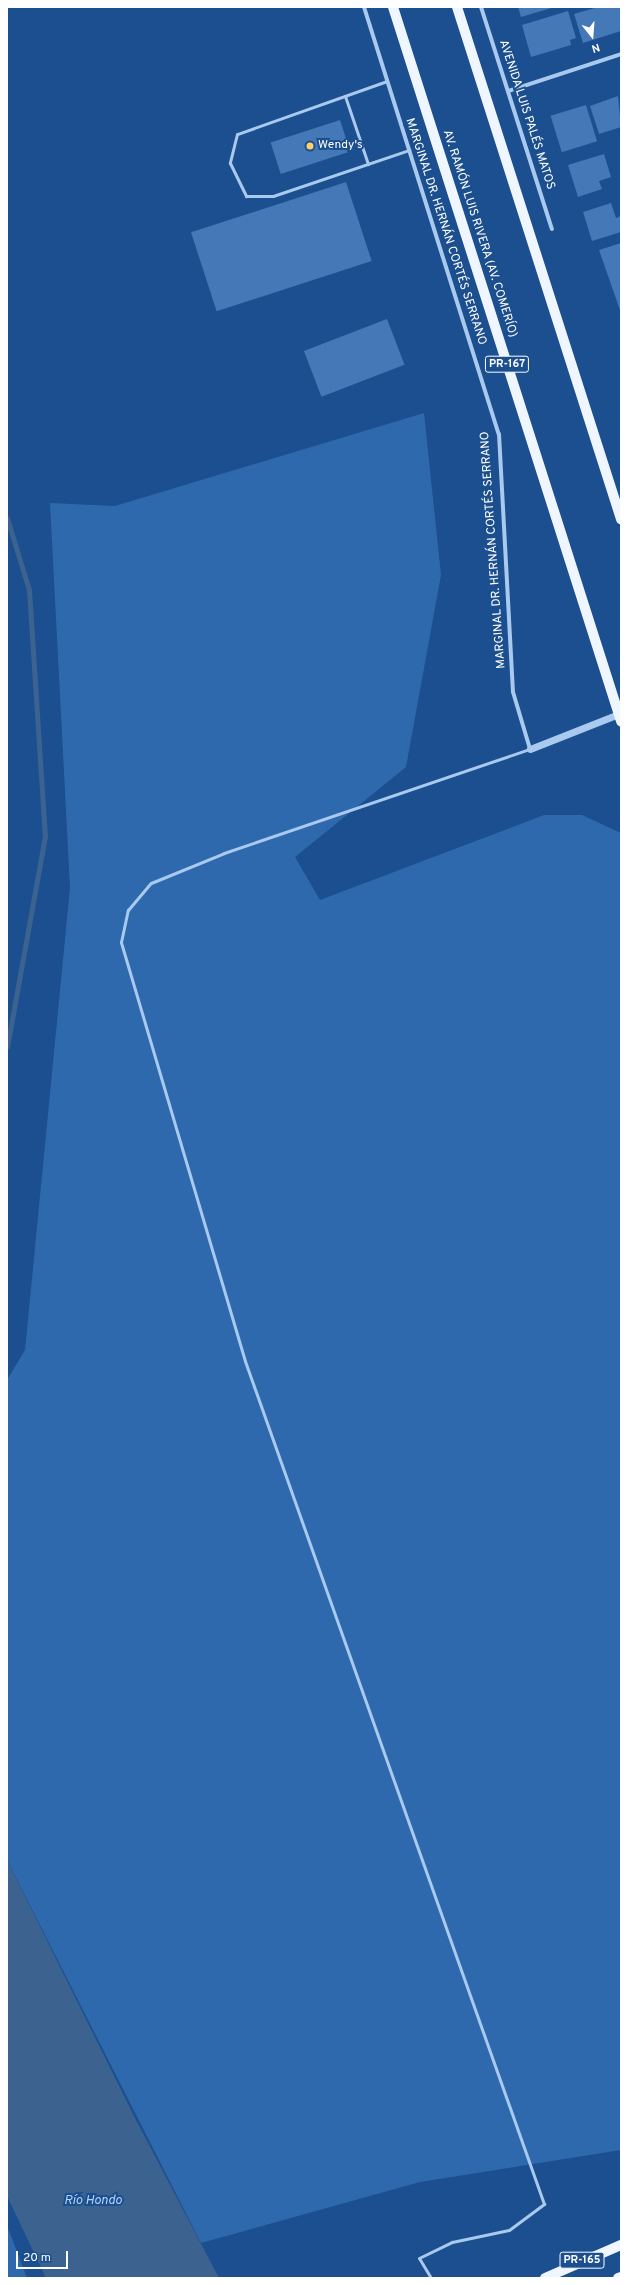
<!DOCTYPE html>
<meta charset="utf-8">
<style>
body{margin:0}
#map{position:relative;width:628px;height:2285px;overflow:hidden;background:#1b4f8f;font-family:Overpass,sans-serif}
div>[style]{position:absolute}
.green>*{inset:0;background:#2e69ad}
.water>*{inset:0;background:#3c6290}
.stream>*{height:5px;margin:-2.5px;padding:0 2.5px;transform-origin:2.5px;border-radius:2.5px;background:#3c6290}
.building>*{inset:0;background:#4478b7;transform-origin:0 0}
.service>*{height:3px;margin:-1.5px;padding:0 1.5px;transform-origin:1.5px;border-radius:1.5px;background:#a9c9ee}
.minor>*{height:4px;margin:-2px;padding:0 2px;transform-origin:2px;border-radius:2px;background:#a9c9ee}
.tertiary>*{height:7px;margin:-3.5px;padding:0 3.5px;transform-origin:3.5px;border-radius:3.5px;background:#a9c9ee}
.primary>*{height:10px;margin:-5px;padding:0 5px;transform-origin:5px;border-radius:5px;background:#f0f6ff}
.dots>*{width:11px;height:11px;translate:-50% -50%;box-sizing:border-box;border:2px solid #1b4f8f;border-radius:50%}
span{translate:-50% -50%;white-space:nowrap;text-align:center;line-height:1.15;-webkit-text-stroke:4px #1b4f8f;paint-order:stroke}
.shield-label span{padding:1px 3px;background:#1b4f8f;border:1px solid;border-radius:3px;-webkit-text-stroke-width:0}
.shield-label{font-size:11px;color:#fff;font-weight:700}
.street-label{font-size:12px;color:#fff}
.poi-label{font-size:12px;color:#fff}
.left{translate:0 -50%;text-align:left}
.water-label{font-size:13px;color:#b5d3f5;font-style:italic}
.frame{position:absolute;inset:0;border:8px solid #fff;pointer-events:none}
.north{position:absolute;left:572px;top:16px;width:40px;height:40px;-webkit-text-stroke:3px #1b4f8f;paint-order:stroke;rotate:163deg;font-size:11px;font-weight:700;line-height:16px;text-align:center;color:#fff}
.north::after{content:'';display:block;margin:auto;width:14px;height:18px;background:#fff;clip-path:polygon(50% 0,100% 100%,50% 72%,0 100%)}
.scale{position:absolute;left:16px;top:2251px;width:52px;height:18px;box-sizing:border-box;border:2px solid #fff;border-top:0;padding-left:5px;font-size:12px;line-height:14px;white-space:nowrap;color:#fff;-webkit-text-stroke:3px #1b4f8f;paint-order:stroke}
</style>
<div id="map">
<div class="green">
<i style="clip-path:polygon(424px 413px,441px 575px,406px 767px,295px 857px,320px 900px,544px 815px,582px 815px,621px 833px,621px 2150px,420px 2182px,201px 2243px,7px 1860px,7px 1380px,25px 1350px,70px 888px,50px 503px,115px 506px)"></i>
<i style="clip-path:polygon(7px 2227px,10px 2233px,27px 2278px,7px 2278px)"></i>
</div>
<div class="water">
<i style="clip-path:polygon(7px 1860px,136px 2120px,219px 2278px,46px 2278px,7px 2196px)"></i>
</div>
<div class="stream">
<i style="left:7px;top:518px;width:75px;rotate:73deg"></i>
<i style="left:29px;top:590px;width:247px;rotate:86.3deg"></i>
<i style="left:45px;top:836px;width:214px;rotate:100.2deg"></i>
</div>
<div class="building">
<i style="clip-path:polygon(518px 7px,555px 7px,521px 17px)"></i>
<i style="clip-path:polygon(598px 7px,621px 7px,621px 31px,583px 43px,574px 14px)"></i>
<i style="clip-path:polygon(568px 11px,576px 38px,570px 40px,571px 45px,531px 57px,522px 25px)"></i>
<i style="clip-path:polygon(618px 96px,621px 127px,599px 134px,590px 106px)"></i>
<i style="left:586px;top:105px;width:38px;height:37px;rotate:73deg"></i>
<i style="left:340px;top:120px;width:33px;height:73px;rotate:72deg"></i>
<i style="clip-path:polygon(604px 154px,611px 177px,599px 181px,602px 189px,578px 197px,568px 165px)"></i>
<i style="left:346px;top:182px;width:83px;height:163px;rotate:72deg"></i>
<i style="clip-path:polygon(611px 203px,616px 218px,621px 216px,621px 232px,592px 241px,583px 212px)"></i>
<i style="clip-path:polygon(621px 243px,621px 313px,599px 250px)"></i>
<i style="left:387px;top:319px;width:49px;height:89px;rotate:69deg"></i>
</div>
<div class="service">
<i style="left:387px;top:81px;width:159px;rotate:160.5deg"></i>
<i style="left:237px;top:134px;width:30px;rotate:104deg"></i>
<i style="left:230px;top:163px;width:37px;rotate:64deg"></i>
<i style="left:246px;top:196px;width:27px"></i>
<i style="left:273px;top:196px;width:144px;rotate:-18.7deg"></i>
<i style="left:345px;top:96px;width:72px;rotate:71.3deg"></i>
<i style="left:431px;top:2278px;width:23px;rotate:-121deg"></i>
<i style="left:419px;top:2258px;width:37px;rotate:-26deg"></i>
<i style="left:452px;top:2242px;width:58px;rotate:-11.9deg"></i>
<i style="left:509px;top:2230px;width:44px;rotate:-36.6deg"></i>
<i style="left:544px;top:2204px;width:894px;rotate:-109.53deg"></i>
<i style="left:245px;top:1361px;width:437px;rotate:-106.5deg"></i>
<i style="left:121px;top:942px;width:33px;rotate:-78deg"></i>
<i style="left:128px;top:910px;width:35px;rotate:-50deg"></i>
<i style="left:151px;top:883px;width:79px;rotate:-22.3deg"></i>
<i style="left:224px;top:853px;width:323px;rotate:-18.8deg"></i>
</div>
<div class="minor">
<i style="left:364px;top:7px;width:448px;rotate:72.5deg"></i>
<i style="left:499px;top:434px;width:258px;rotate:86.9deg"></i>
<i style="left:513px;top:692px;width:59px;rotate:73.4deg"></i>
<i style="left:481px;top:7px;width:233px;rotate:72.3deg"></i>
<i style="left:508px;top:91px;width:119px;rotate:-18.1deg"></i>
</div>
<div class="tertiary">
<i style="left:530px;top:749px;width:98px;rotate:-21.6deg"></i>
</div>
<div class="primary">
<i style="left:393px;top:7px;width:750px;rotate:72.29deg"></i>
<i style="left:457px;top:7px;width:538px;rotate:72.24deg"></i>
<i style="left:545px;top:2278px;width:83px;rotate:-23.5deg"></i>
<i style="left:618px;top:2278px;width:3px;rotate:-18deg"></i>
</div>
<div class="dots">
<i style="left:310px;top:146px;background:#ffd166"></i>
</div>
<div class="shield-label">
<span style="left:507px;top:364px">PR-167</span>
<span style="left:582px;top:2260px">PR-165</span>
</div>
<div class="street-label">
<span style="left:526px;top:115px;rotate:72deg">AVENIDA LUIS PALÉS MATOS</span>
<span style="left:445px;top:232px;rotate:72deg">MARGINAL DR. HERNÁN CORTÉS SERRANO</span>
<span style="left:479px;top:234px;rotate:72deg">AV. RAMÓN LUIS RIVERA (AV. COMERÍO)</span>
<span style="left:494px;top:550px;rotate:-94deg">MARGINAL DR. HERNÁN CORTÉS SERRANO</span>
</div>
<div class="poi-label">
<span class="left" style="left:318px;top:146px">Wendy's</span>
</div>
<div class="water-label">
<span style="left:93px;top:2201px">Río Hondo</span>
</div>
<div class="frame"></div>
<div class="north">N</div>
<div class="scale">20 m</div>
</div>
